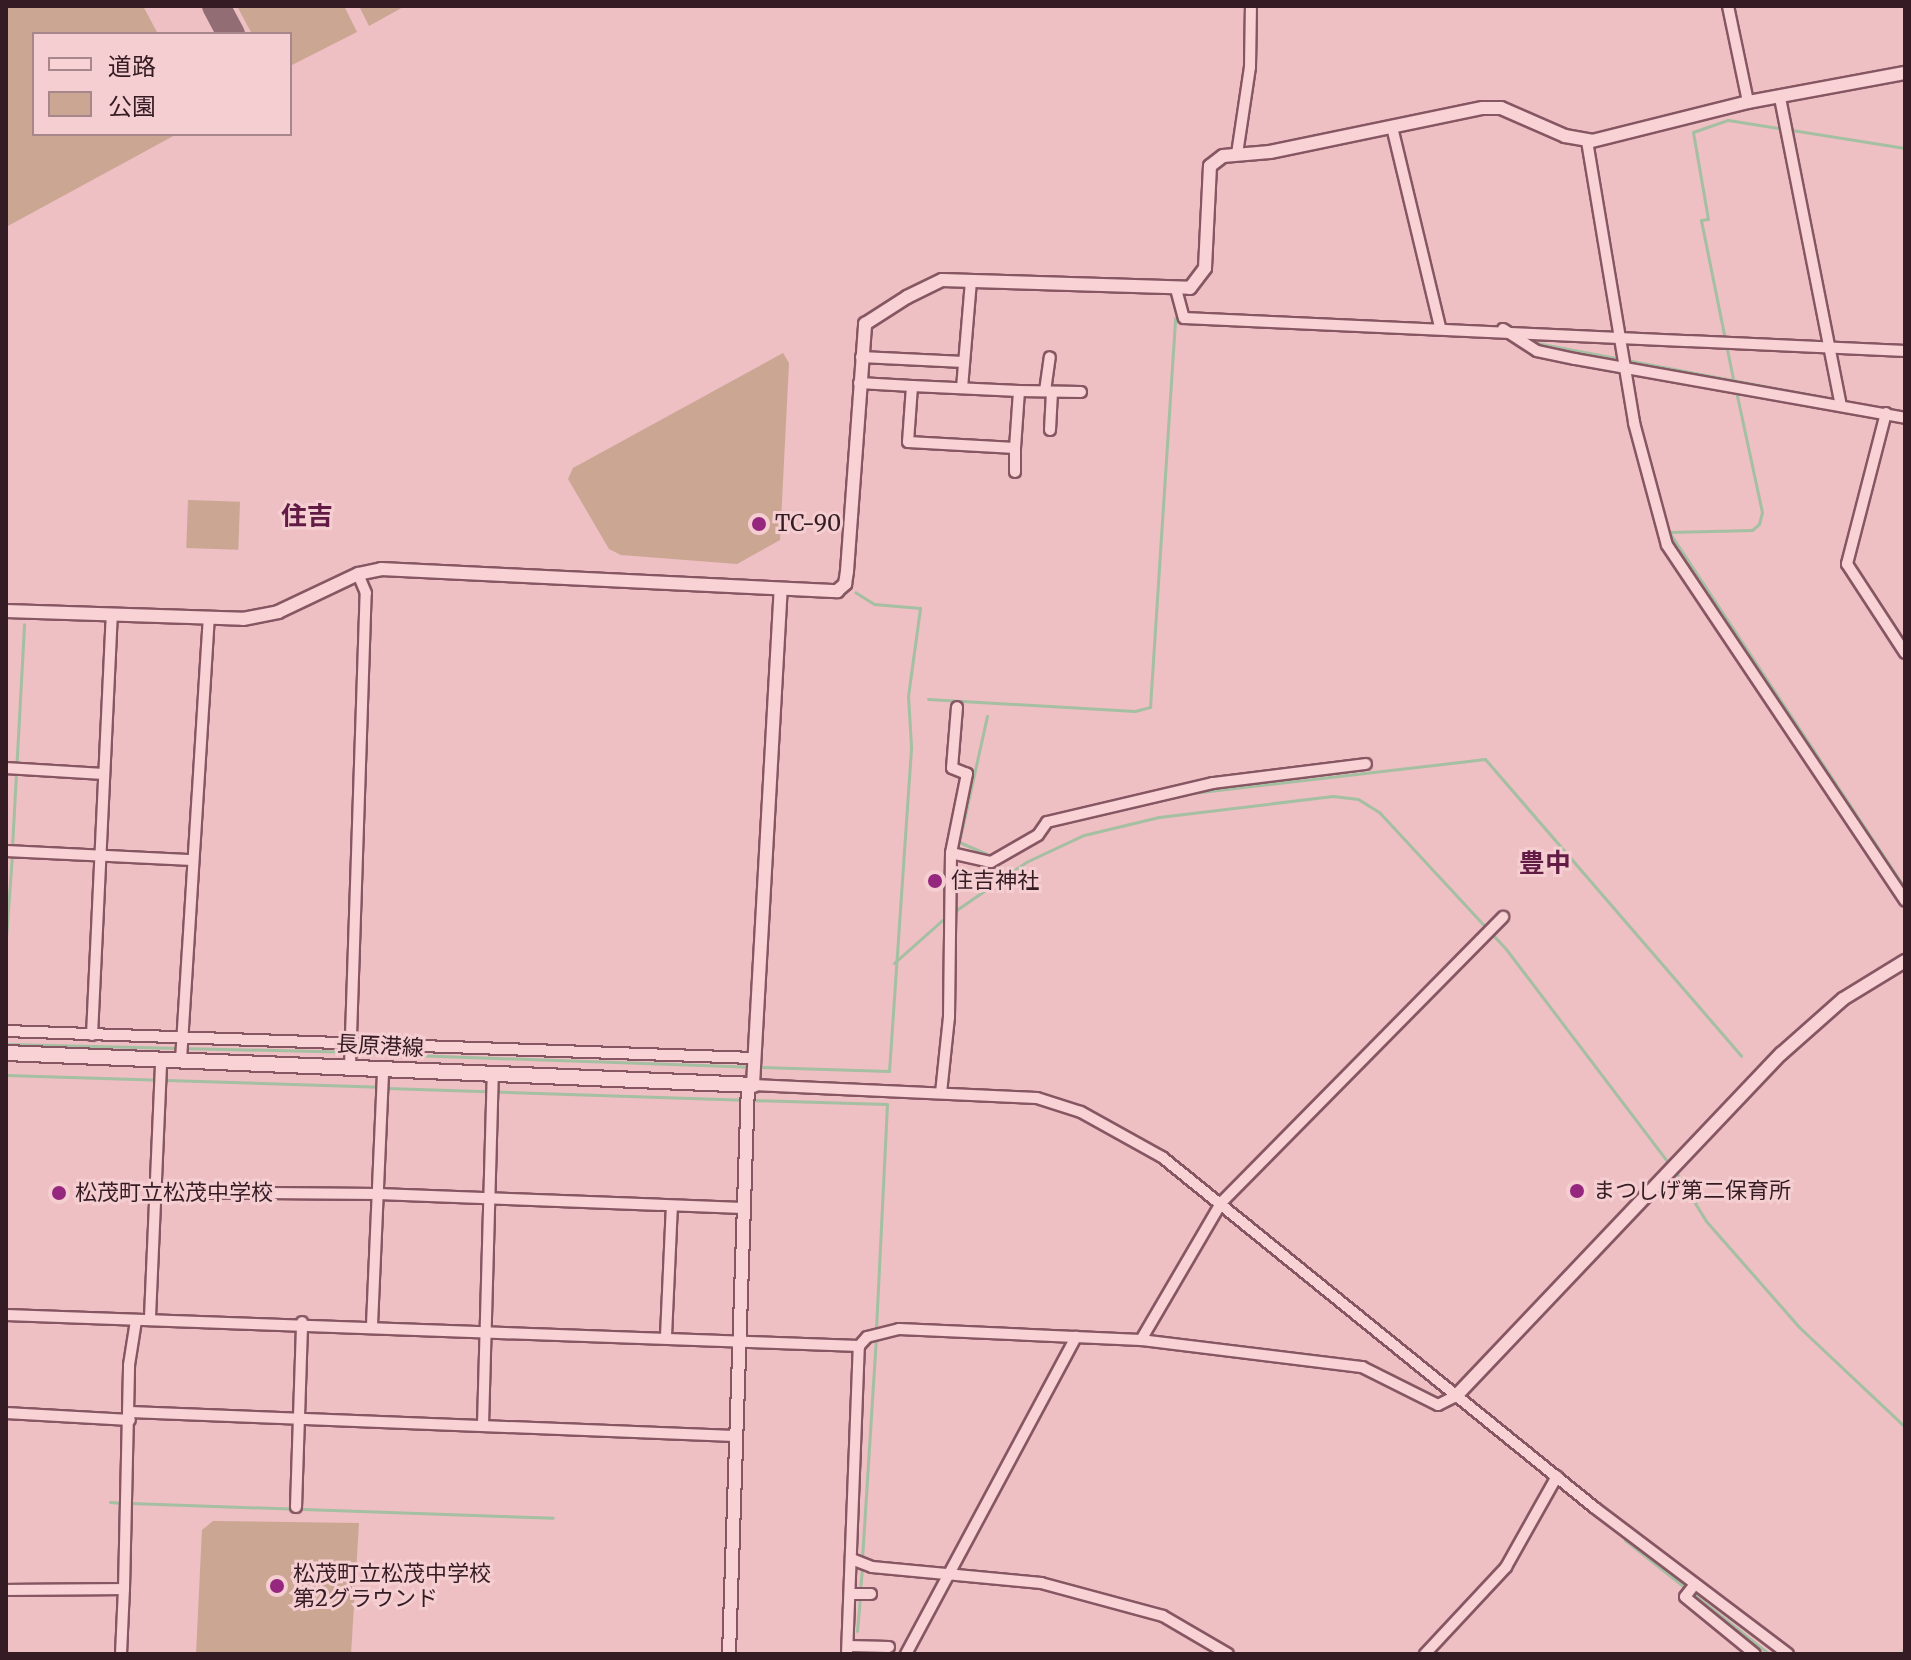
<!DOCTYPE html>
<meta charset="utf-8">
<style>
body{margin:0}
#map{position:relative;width:1911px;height:1660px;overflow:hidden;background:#eebfc3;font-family:Merriweather,"Noto Sans JP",serif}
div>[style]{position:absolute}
.green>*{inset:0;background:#cba693;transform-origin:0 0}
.stream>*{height:3px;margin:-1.5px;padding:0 1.5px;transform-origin:1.5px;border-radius:1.5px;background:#a4bfa2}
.taxiway>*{height:28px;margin:-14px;padding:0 14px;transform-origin:14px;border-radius:14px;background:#926e74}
.roads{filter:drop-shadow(2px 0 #865763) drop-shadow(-2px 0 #865763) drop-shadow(0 2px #865763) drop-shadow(0 -2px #865763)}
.minor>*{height:10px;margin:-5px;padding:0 5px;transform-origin:5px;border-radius:5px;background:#f9d2d5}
.tertiary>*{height:12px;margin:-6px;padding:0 6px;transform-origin:6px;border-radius:6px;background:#f9d2d5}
.secondary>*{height:14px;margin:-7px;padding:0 7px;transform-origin:7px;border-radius:7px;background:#f9d2d5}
.dots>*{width:22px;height:22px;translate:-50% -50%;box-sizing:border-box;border:4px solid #f5ced1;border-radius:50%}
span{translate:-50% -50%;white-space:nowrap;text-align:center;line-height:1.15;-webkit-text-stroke:6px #f5ced1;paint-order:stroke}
.poi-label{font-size:22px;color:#351c24}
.left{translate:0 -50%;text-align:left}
.street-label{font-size:22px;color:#351c24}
.quarter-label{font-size:26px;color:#621b44;font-weight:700}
.frame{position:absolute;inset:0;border:8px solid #351c24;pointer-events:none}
.legend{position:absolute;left:32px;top:32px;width:260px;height:104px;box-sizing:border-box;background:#f5ced1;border:2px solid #a8878c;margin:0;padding:10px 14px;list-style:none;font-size:24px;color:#351c24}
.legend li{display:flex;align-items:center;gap:16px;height:40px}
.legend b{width:40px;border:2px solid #a8878c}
</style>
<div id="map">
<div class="green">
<i style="clip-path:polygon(6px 6px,143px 6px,158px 34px,34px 34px,34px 134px,177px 134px,6px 227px)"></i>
<i style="clip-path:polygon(237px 6px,344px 6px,357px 32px,290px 66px,290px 34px,252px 34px)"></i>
<i style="clip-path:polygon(359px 6px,405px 6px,369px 26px)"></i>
<i style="clip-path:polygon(783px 353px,789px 363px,780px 540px,737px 564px,621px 555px,609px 549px,568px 479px,573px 468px)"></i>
<i style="left:188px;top:500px;width:52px;height:48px;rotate:2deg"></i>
<i style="clip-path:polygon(213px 1521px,359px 1523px,351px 1654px,196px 1654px,202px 1530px)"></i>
</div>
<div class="stream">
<i style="left:1531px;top:342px;width:381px;rotate:10.7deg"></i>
<i style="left:1734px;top:384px;width:167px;rotate:-101.4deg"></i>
<i style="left:1701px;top:220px;width:7px;rotate:-8deg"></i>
<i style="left:1708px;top:219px;width:88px;rotate:-99.8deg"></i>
<i style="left:1693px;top:132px;width:37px;rotate:-19deg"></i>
<i style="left:1728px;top:120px;width:179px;rotate:9deg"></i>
<i style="left:1736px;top:391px;width:124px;rotate:77.9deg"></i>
<i style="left:1762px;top:512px;width:12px;rotate:104deg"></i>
<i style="left:1759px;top:524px;width:9px;rotate:139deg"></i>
<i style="left:1752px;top:530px;width:83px;rotate:178.6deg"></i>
<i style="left:1669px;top:532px;width:428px;rotate:56.5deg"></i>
<i style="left:928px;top:699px;width:207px;rotate:3.3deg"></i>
<i style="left:1135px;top:711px;width:16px;rotate:-15deg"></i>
<i style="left:1150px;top:707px;width:390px;rotate:-86.3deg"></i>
<i style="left:987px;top:716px;width:129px;rotate:102.5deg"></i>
<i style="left:959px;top:842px;width:34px;rotate:23deg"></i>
<i style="left:990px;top:855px;width:54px;rotate:-29deg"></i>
<i style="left:1192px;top:793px;width:295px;rotate:-6.6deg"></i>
<i style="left:1485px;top:759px;width:392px;rotate:49.2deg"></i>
<i style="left:12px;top:847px;width:223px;rotate:-86.9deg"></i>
<i style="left:955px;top:911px;width:86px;rotate:-34.6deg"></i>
<i style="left:1026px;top:862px;width:64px;rotate:-25deg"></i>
<i style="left:1084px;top:835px;width:77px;rotate:-13.5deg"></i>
<i style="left:1159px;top:817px;width:175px;rotate:-6.9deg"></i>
<i style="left:1333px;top:796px;width:25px;rotate:7deg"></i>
<i style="left:1358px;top:799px;width:26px;rotate:32deg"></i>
<i style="left:1380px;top:813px;width:185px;rotate:47.2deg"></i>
<i style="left:1506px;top:949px;width:273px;rotate:52.8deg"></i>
<i style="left:6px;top:938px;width:83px;rotate:-85.9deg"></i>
<i style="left:894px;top:963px;width:72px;rotate:-41.6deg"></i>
<i style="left:6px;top:1044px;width:342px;rotate:1.3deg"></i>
<i style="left:355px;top:1053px;width:396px;rotate:2deg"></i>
<i style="left:759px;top:1067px;width:130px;rotate:1.8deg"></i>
<i style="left:889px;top:1071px;width:326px;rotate:-86.1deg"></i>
<i style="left:911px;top:746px;width:50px;rotate:-93.4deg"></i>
<i style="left:908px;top:696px;width:89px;rotate:-82.2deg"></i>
<i style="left:920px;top:608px;width:46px;rotate:-175deg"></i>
<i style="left:874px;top:604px;width:22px;rotate:-148deg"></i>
<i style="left:6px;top:1075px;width:373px;rotate:1.8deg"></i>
<i style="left:387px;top:1088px;width:356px;rotate:1.9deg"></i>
<i style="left:750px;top:1100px;width:137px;rotate:1.7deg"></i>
<i style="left:887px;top:1104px;width:228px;rotate:92.8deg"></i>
<i style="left:1676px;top:1172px;width:57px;rotate:58.5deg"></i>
<i style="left:1706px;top:1221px;width:141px;rotate:48.7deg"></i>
<i style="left:1799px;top:1327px;width:146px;rotate:43.3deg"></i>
<i style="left:110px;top:1502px;width:12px;rotate:5deg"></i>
<i style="left:130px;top:1503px;width:423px;rotate:2deg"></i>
<i style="left:1625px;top:1540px;width:184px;rotate:38.4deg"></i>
<i style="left:862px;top:1559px;width:220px;rotate:-86.4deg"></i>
<i style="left:860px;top:1591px;width:24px;rotate:-85deg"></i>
<i style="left:857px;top:1631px;width:32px;rotate:-85deg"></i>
<i style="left:1901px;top:1654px;width:7px;rotate:-56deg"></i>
</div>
<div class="taxiway">
<i style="left:216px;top:6px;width:32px;rotate:62deg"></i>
</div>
<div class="roads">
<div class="minor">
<i style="left:1728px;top:6px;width:98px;rotate:78.2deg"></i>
<i style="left:1780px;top:98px;width:313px;rotate:78.8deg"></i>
<i style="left:1392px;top:127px;width:206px;rotate:76.5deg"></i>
<i style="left:1587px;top:141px;width:286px;rotate:80.5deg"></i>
<i style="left:1634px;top:423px;width:126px;rotate:74.9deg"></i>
<i style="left:1667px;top:545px;width:428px;rotate:56.2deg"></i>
<i style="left:1237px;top:154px;width:88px;rotate:-81.5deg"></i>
<i style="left:1250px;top:67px;width:61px;rotate:-89.1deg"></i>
<i style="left:1176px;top:289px;width:30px;rotate:75deg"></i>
<i style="left:1184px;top:318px;width:722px;rotate:2.62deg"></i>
<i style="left:1503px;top:329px;width:40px;rotate:32.9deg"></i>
<i style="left:1537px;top:351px;width:39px;rotate:12deg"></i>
<i style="left:1575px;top:359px;width:335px;rotate:10.1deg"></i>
<i style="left:861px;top:357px;width:103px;rotate:2.8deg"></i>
<i style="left:859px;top:383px;width:53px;rotate:3.2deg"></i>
<i style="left:912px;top:386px;width:107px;rotate:2.7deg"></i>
<i style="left:1019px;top:391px;width:57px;rotate:94deg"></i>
<i style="left:1015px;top:448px;width:107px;rotate:-176.8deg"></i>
<i style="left:908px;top:442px;width:56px;rotate:-85.9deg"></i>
<i style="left:962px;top:388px;width:107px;rotate:-85.2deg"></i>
<i style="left:1019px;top:391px;width:62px;rotate:0.9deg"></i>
<i style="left:1045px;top:391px;width:34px;rotate:-82deg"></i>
<i style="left:1886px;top:413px;width:156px;rotate:104.5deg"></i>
<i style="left:1847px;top:564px;width:106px;rotate:56.9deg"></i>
<i style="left:1050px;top:430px;width:38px;rotate:-87deg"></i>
<i style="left:1015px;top:472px;width:24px;rotate:-90deg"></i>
<i style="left:6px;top:768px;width:97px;rotate:3.5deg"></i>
<i style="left:6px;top:851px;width:187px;rotate:2.8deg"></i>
<i style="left:951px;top:853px;width:81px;rotate:-78.6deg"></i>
<i style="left:967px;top:774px;width:16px;rotate:-158deg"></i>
<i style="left:952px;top:768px;width:61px;rotate:-85.3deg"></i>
<i style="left:6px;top:1031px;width:748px;rotate:2.07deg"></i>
<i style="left:92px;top:1035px;width:418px;rotate:-87.3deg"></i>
<i style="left:181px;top:1060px;width:440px;rotate:-86.4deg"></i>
<i style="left:350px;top:1066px;width:473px;rotate:-88.1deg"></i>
<i style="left:366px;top:593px;width:21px;rotate:-113deg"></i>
<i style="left:753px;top:1085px;width:284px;rotate:2.6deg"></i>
<i style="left:1037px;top:1098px;width:46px;rotate:17.7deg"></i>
<i style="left:1081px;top:1112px;width:93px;rotate:29.1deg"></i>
<i style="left:1162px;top:1157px;width:557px;rotate:39.03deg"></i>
<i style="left:1595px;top:1508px;width:242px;rotate:37.1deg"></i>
<i style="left:941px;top:1093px;width:76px;rotate:-84deg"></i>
<i style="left:949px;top:1017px;width:164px;rotate:-89.3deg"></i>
<i style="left:951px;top:853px;width:41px;rotate:12.7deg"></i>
<i style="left:991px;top:862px;width:54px;rotate:-29.9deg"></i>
<i style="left:1038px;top:835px;width:16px;rotate:-55deg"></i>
<i style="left:1047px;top:822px;width:171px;rotate:-13.2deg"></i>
<i style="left:1213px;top:783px;width:154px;rotate:-7.1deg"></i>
<i style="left:155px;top:1192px;width:223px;rotate:0.5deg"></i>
<i style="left:378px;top:1194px;width:365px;rotate:2.2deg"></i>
<i style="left:6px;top:1315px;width:854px;rotate:2.08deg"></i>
<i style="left:859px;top:1346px;width:12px;rotate:-48deg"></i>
<i style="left:867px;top:1337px;width:33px;rotate:-14deg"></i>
<i style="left:899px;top:1329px;width:242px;rotate:2.6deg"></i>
<i style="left:1141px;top:1340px;width:223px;rotate:7deg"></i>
<i style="left:1362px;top:1367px;width:85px;rotate:26.6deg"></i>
<i style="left:1438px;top:1405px;width:20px;rotate:-27deg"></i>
<i style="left:150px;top:1317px;width:257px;rotate:-87.5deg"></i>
<i style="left:372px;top:1325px;width:257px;rotate:-87.5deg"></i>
<i style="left:666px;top:1336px;width:130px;rotate:-87.4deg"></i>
<i style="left:1141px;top:1340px;width:159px;rotate:-59.7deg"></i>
<i style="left:1221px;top:1203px;width:402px;rotate:-45.4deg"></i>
<i style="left:130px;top:1412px;width:605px;rotate:2.27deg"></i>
<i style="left:6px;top:1413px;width:124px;rotate:3.2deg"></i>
<i style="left:483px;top:1425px;width:351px;rotate:-88.4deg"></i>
<i style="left:296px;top:1507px;width:185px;rotate:-88.1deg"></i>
<i style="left:854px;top:1560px;width:19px;rotate:21deg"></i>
<i style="left:872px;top:1567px;width:170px;rotate:5.4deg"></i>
<i style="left:1041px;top:1583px;width:126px;rotate:15.1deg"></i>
<i style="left:1163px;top:1616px;width:75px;rotate:30.3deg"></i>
<i style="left:1695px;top:1584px;width:16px;rotate:128deg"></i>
<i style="left:1685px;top:1597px;width:90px;rotate:39.2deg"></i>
<i style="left:6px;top:1590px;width:118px;rotate:-0.5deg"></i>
<i style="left:124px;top:1589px;width:224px;rotate:-88.7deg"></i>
<i style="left:129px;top:1365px;width:45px;rotate:-81deg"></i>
<i style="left:851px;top:1594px;width:20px"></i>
<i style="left:848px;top:1646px;width:41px;rotate:1.4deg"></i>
<i style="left:121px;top:1654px;width:65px;rotate:-87.4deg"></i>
<i style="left:847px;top:1654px;width:308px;rotate:-87.8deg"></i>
<i style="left:906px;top:1654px;width:360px;rotate:-61.8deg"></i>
<i style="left:1425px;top:1654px;width:119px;rotate:-47deg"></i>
<i style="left:1506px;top:1567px;width:104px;rotate:-60.7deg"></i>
</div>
<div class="tertiary">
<i style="left:6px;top:611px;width:237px;rotate:1.9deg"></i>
<i style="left:243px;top:619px;width:36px;rotate:-11deg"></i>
<i style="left:278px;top:612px;width:89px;rotate:-25.4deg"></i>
<i style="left:358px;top:574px;width:24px;rotate:-12deg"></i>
<i style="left:381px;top:569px;width:457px;rotate:2.8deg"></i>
<i style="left:837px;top:591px;width:11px;rotate:-41deg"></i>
<i style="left:845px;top:584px;width:13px;rotate:-81deg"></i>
<i style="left:847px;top:571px;width:248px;rotate:-85.8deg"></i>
<i style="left:865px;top:324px;width:50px;rotate:-32.7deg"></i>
<i style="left:907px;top:297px;width:39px;rotate:-26deg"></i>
<i style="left:942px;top:280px;width:248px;rotate:1.8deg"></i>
<i style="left:1190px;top:288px;width:25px;rotate:-53deg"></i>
<i style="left:1205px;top:268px;width:102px;rotate:-87.2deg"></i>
<i style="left:1210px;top:166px;width:16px;rotate:-38deg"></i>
<i style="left:1223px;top:156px;width:47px;rotate:-4.9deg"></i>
<i style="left:1270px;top:152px;width:217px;rotate:-11.7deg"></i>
<i style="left:1483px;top:108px;width:18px"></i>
<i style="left:1501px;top:108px;width:70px;rotate:23.6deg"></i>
<i style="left:1565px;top:136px;width:27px;rotate:10deg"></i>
<i style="left:1592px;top:141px;width:161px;rotate:-14deg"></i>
<i style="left:1748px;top:102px;width:160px;rotate:-10.5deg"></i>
<i style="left:753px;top:1085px;width:495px;rotate:-86.8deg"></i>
<i style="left:1456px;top:1396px;width:472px;rotate:-46.5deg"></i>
<i style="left:1781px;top:1054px;width:83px;rotate:-41.6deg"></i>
<i style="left:1843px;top:999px;width:73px;rotate:-31.5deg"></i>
<i style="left:729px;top:1654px;width:569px;rotate:-88.09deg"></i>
</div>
<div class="secondary">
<i style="left:6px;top:1053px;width:748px;rotate:2.45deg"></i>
</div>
</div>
<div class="dots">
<i style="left:759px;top:524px;background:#95277e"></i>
<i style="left:935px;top:881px;background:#95277e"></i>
<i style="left:1577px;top:1191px;background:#95277e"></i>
<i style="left:59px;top:1193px;background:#95277e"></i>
<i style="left:277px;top:1586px;background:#95277e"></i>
</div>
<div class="poi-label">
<span class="left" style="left:775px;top:524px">TC-90</span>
<span class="left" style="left:951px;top:881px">住吉神社</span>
<span class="left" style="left:1593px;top:1191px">まつしげ第二保育所</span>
<span class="left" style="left:75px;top:1193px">松茂町立松茂中学校</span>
<span class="left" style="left:293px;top:1586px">松茂町立松茂中学校<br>第2グラウンド</span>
</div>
<div class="street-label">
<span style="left:380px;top:1046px;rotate:3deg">長原港線</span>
</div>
<div class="quarter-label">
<span style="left:307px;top:516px">住吉</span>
<span style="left:1545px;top:863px">豊中</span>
</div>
<div class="frame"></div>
<ul class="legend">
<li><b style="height:10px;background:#f9d2d5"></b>道路</li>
<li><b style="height:22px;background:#cba693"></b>公園</li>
</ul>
</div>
